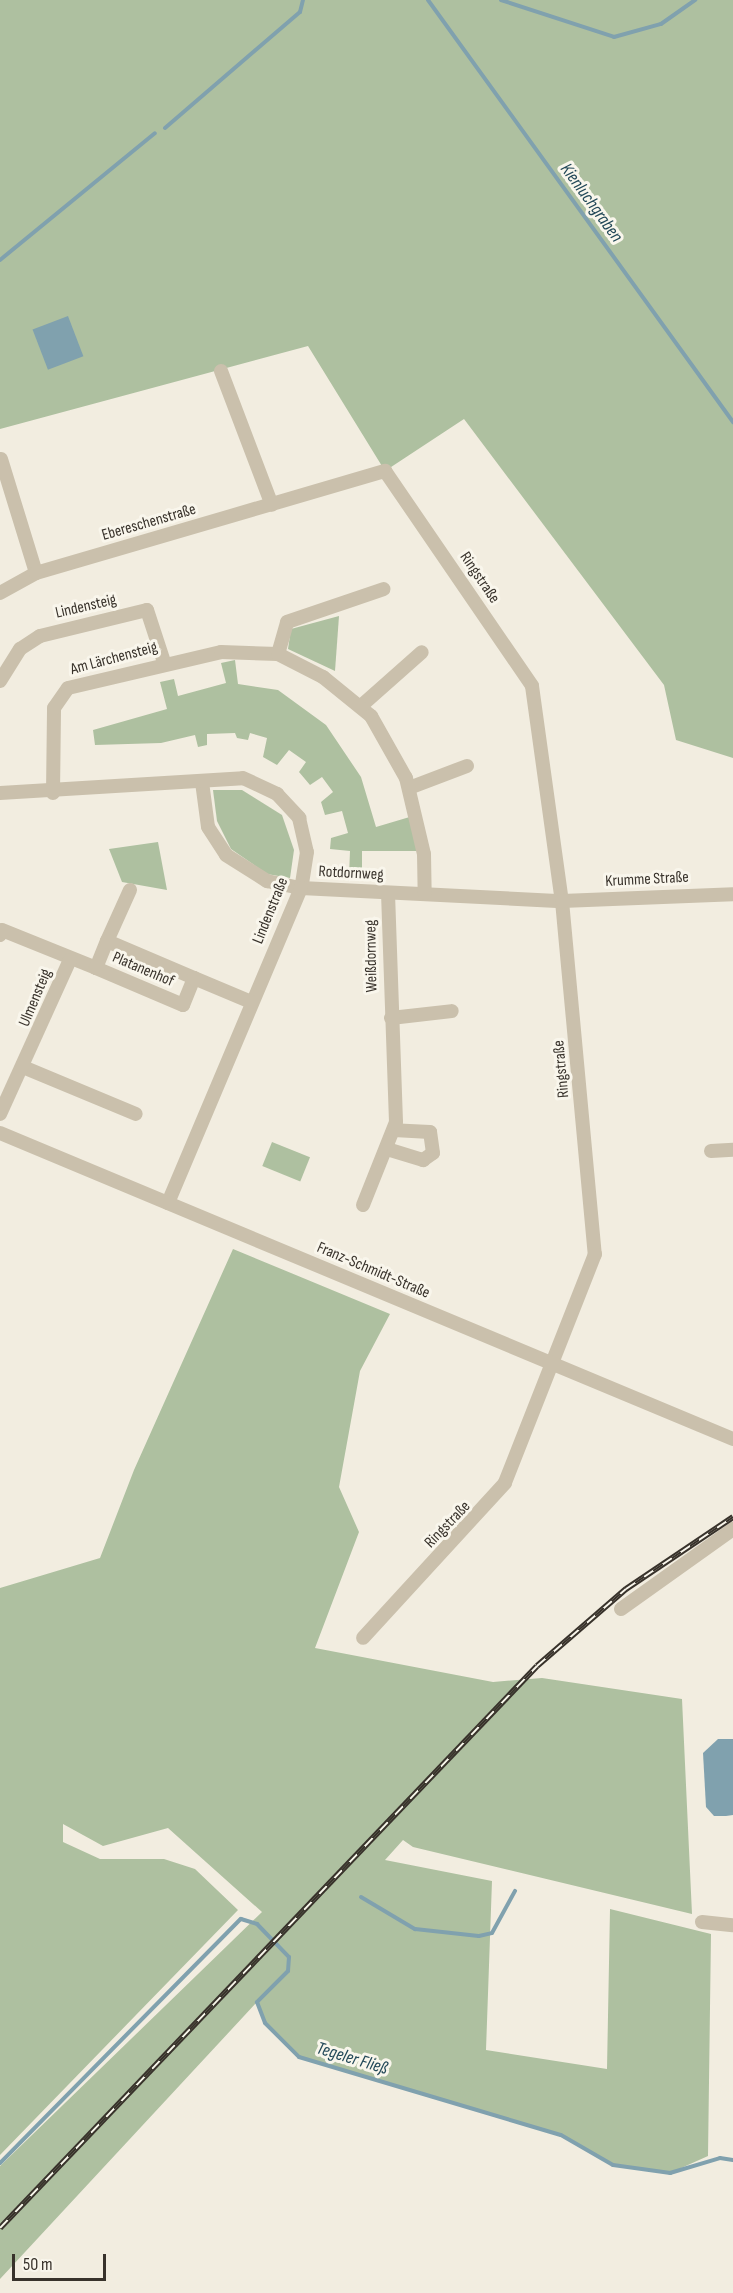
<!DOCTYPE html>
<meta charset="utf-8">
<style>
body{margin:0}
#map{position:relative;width:733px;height:2293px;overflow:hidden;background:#f2ede0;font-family:"Sofia Sans Condensed",sans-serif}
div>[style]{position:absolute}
.green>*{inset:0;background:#aec0a0;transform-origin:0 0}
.water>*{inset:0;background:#80a1ae;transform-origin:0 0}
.stream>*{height:4px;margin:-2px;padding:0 2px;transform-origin:2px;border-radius:2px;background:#80a1ae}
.minor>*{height:14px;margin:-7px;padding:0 7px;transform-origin:7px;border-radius:7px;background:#cac0ac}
.rail>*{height:6px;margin-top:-3px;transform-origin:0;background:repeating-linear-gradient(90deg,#f9f6ec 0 11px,#38322b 0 22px);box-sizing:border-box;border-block:2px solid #38322b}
span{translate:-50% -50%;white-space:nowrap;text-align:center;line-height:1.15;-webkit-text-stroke:6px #f9f6ec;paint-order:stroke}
.street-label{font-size:16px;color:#38322b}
.water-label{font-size:18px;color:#224858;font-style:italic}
.scale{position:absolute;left:12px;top:2254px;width:94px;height:27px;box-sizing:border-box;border:3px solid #38322b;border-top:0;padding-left:8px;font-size:18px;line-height:21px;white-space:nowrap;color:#38322b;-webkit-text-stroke:4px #f9f6ec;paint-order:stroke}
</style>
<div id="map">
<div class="green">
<i style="clip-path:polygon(0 0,733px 0,733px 758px,676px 740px,664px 685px,464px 419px,385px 471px,308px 346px,0 429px)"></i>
<i style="clip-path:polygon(339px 616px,335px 671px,288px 649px,291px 629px)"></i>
<i style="clip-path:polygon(235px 660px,238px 684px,278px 690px,326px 725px,361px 777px,376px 827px,413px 816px,422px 851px,362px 851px,362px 877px,349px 876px,350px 851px,330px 849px,331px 838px,348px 833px,342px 811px,325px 815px,321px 802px,333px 792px,322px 777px,310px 785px,299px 772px,306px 762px,289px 750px,277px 765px,263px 757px,267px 738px,250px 733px,248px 740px,237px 738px,235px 733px,207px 734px,207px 745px,198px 747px,195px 735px,161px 743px,95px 745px,93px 730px,167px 709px,160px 682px,174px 679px,178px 696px,226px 683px,221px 663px)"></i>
<i style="clip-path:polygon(213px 790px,242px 790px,282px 815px,294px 850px,290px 878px,267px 874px,231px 849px,217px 821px)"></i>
<i style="clip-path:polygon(158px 842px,167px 890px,122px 882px,109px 849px)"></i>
<i style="left:272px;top:1142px;width:41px;height:26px;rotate:22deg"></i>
<i style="clip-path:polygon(233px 1249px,390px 1314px,360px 1371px,339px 1487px,359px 1532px,315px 1648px,493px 1682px,542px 1678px,682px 1699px,692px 1914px,413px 1847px,403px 1840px,385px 1860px,492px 1881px,486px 2050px,607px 2069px,610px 1909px,711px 1934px,708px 2156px,670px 2173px,613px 2165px,561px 2135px,299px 2057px,265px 2023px,257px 2002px,0 2279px,0 2166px,262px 1912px,168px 1828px,103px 1846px,63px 1824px,63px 1842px,100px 1859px,164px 1859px,195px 1869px,238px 1910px,0 2155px,0 1588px,100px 1558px,134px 1470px)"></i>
</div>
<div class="water">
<i style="left:68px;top:316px;width:43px;height:38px;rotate:69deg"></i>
<i style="clip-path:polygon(718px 1739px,733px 1739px,733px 1815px,726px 1816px,714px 1816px,706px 1807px,703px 1753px)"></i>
</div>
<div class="stream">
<i style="left:428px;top:0;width:521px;rotate:54.14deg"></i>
<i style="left:501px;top:0;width:119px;rotate:18.1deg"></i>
<i style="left:614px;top:37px;width:49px;rotate:-15.5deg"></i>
<i style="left:661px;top:24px;width:42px;rotate:-35.2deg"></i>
<i style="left:165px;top:128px;width:178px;rotate:-40.7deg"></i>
<i style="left:300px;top:12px;width:12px;rotate:-76deg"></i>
<i style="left:0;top:260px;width:200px;rotate:-39.3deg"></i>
<i style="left:361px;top:1897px;width:63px;rotate:30.7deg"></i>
<i style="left:415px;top:1929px;width:64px;rotate:6.2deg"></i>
<i style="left:479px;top:1936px;width:13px;rotate:-13deg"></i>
<i style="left:492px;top:1933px;width:48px;rotate:-61.3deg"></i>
<i style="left:0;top:2163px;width:343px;rotate:-45.4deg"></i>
<i style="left:241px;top:1919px;width:17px;rotate:17deg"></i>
<i style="left:257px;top:1924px;width:46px;rotate:45.9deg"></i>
<i style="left:289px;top:1957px;width:14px;rotate:94deg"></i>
<i style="left:288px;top:1971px;width:44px;rotate:135deg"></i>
<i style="left:257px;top:2002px;width:22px;rotate:69deg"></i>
<i style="left:265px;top:2023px;width:48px;rotate:45deg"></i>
<i style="left:299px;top:2057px;width:273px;rotate:16.6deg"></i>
<i style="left:561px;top:2135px;width:60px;rotate:30deg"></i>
<i style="left:613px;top:2165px;width:58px;rotate:8deg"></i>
<i style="left:670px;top:2173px;width:52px;rotate:-16.7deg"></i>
<i style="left:720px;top:2158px;width:13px;rotate:9deg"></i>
</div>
<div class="minor">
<i style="left:221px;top:371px;width:143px;rotate:69.2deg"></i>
<i style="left:1px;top:459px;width:119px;rotate:72.9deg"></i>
<i style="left:0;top:593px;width:41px;rotate:-29.1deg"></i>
<i style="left:36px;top:573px;width:364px;rotate:-16.3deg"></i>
<i style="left:385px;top:471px;width:260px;rotate:55.6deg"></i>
<i style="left:532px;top:686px;width:217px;rotate:82.1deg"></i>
<i style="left:562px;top:901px;width:355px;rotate:84.7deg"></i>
<i style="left:595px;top:1254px;width:246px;rotate:111.5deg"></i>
<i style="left:505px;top:1483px;width:210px;rotate:132.5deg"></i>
<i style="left:278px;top:654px;width:33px;rotate:-74deg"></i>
<i style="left:287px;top:622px;width:102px;rotate:-18.8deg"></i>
<i style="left:0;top:681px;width:38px;rotate:-58deg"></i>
<i style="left:20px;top:649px;width:24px;rotate:-33deg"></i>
<i style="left:40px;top:636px;width:110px;rotate:-13.7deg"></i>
<i style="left:147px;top:610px;width:55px;rotate:71.9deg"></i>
<i style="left:361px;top:706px;width:81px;rotate:-41.5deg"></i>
<i style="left:202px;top:782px;width:45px;rotate:82.4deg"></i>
<i style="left:208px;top:827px;width:33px;rotate:57deg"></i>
<i style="left:226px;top:855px;width:49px;rotate:32.4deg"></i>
<i style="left:267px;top:881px;width:35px;rotate:12deg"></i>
<i style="left:301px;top:888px;width:261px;rotate:2.9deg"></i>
<i style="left:562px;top:901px;width:171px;rotate:-2.3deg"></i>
<i style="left:409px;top:788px;width:62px;rotate:-20.8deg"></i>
<i style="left:0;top:793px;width:243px;rotate:-3.5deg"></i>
<i style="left:243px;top:778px;width:38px;rotate:25deg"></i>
<i style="left:277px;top:794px;width:33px;rotate:47deg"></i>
<i style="left:299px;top:818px;width:35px;rotate:77deg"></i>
<i style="left:307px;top:852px;width:36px;rotate:99deg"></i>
<i style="left:301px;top:888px;width:342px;rotate:112.9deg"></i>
<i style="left:53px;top:793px;width:85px;rotate:-89.3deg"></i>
<i style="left:54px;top:708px;width:24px;rotate:-55deg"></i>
<i style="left:68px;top:688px;width:157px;rotate:-13.2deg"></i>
<i style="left:221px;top:652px;width:57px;rotate:2deg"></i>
<i style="left:278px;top:654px;width:51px;rotate:27.1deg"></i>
<i style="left:323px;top:677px;width:62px;rotate:39.1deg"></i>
<i style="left:371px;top:716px;width:71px;rotate:60.6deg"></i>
<i style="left:406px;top:778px;width:78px;rotate:76.7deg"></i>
<i style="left:424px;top:854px;width:39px;rotate:89deg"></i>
<i style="left:0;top:935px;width:5px;rotate:-68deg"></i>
<i style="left:2px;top:930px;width:101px;rotate:22deg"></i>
<i style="left:107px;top:941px;width:56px;rotate:-65.7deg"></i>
<i style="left:194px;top:978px;width:29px;rotate:112deg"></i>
<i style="left:183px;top:1005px;width:95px;rotate:-157deg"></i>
<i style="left:96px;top:968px;width:29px;rotate:-68deg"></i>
<i style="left:107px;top:941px;width:95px;rotate:23deg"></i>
<i style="left:194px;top:978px;width:62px;rotate:22.8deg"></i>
<i style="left:391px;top:1018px;width:61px;rotate:-6.5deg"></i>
<i style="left:23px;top:1067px;width:122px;rotate:22.6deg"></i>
<i style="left:0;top:1114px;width:169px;rotate:-65.6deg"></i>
<i style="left:0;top:1133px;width:794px;rotate:22.66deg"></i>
<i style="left:387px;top:1149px;width:38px;rotate:17deg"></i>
<i style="left:423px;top:1160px;width:12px;rotate:-35deg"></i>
<i style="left:433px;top:1153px;width:21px;rotate:-98deg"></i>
<i style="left:430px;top:1132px;width:36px;rotate:-177deg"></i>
<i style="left:711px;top:1151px;width:22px;rotate:-3deg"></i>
<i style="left:363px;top:1205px;width:89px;rotate:-68.3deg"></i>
<i style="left:396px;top:1122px;width:229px;rotate:-92deg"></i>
<i style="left:621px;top:1609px;width:138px;rotate:-35.5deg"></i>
<i style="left:702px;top:1922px;width:31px;rotate:6deg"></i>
</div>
<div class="rail">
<i style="left:0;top:2228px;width:777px;rotate:-46.3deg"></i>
<i style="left:537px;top:1666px;width:118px;rotate:-40.9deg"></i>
<i style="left:626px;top:1589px;width:129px;rotate:-33.9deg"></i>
</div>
<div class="street-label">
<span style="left:149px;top:523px;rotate:-16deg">Ebereschenstraße</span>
<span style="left:479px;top:578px;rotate:56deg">Ringstraße</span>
<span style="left:86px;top:607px;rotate:-13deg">Lindensteig</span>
<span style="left:114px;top:659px;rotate:-15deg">Am Lärchensteig</span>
<span style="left:351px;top:874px;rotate:3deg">Rotdornweg</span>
<span style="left:647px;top:880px;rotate:-3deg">Krumme Straße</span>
<span style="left:271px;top:911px;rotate:-68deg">Lindenstraße</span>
<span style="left:372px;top:956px;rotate:-91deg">Weißdornweg</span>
<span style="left:143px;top:970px;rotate:23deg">Platanenhof</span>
<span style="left:36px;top:998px;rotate:-67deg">Ulmensteig</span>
<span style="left:562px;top:1069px;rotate:-95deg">Ringstraße</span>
<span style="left:373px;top:1271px;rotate:23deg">Franz-Schmidt-Straße</span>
<span style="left:448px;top:1525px;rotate:-46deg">Ringstraße</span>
</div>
<div class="water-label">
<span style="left:591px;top:203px;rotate:54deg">Kienluchgraben</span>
<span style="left:352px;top:2059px;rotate:17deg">Tegeler Fließ</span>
</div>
<div class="scale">50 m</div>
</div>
